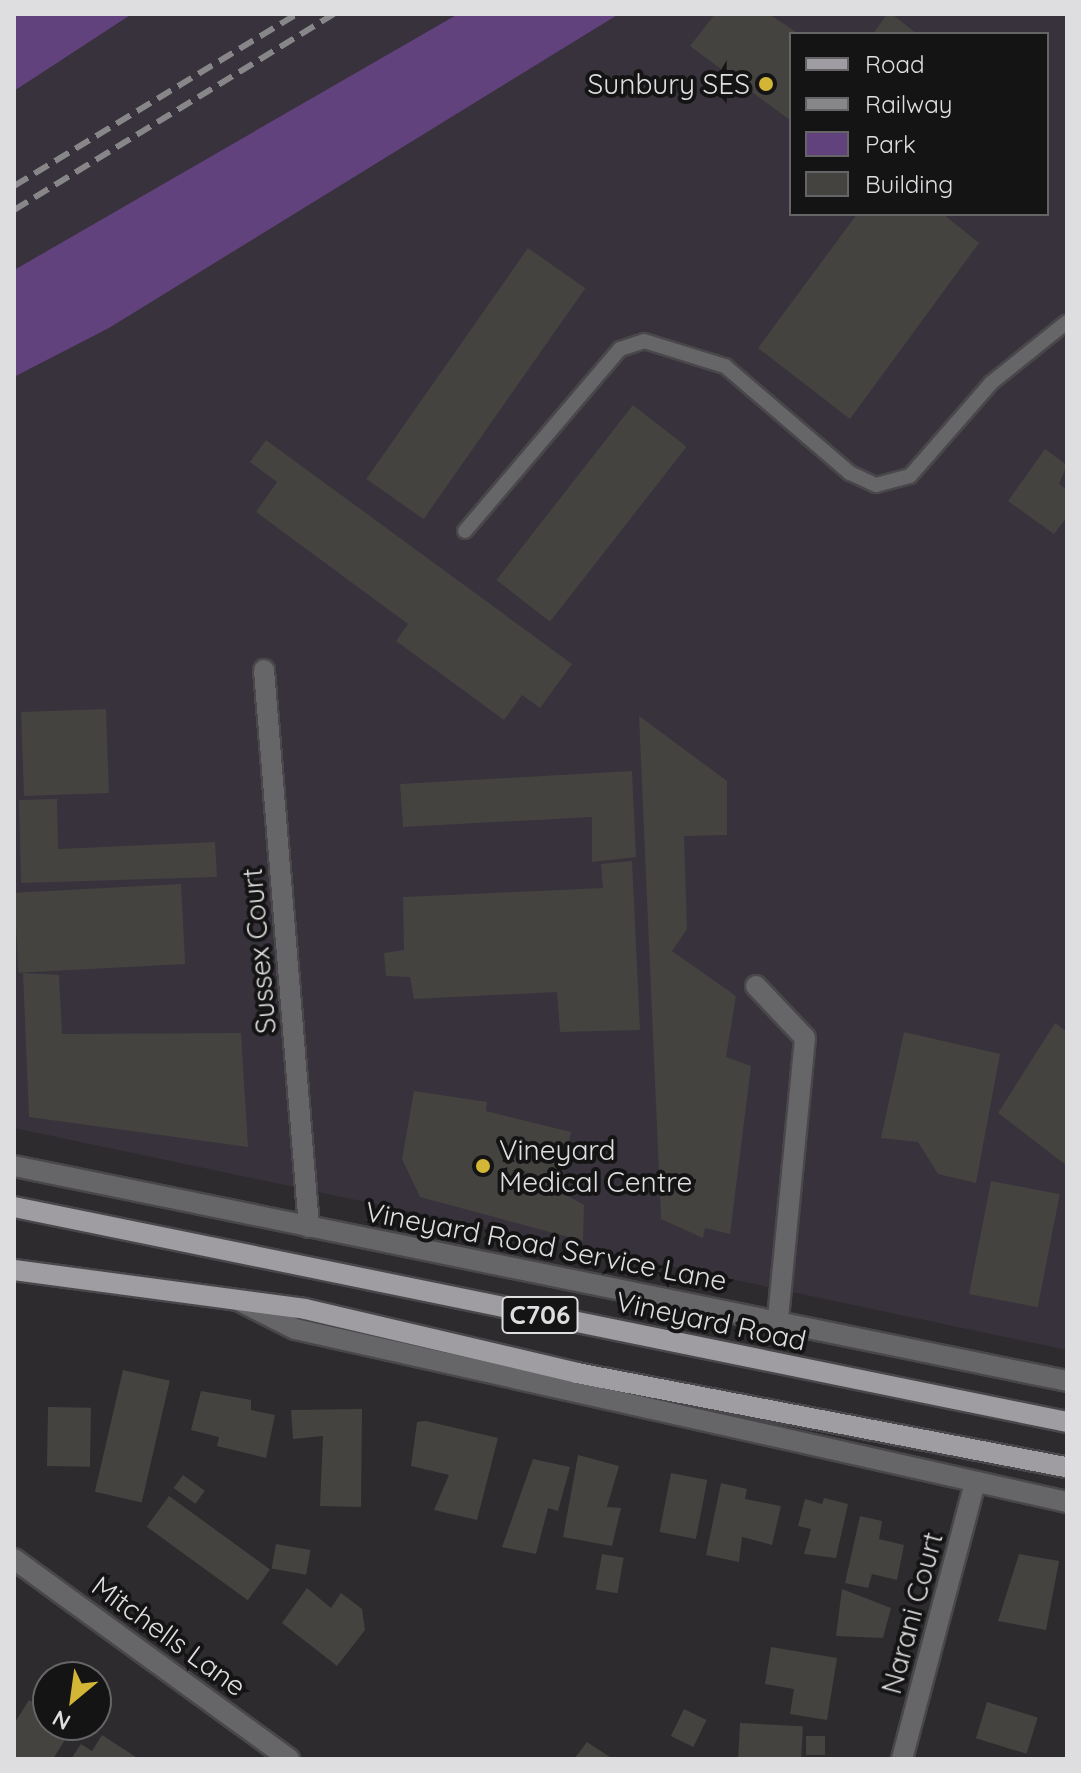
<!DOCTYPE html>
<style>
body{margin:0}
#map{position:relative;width:1081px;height:1773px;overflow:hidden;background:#2d2b2e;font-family:Quicksand,sans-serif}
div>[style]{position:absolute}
.built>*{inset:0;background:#37323b}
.green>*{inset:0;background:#62427c}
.building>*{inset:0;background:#444340;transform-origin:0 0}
.roads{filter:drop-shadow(2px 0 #49474a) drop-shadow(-2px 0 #49474a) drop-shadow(0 2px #49474a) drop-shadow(0 -2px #49474a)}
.service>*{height:14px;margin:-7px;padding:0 7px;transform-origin:7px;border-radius:7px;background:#666567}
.minor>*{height:20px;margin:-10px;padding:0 10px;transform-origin:10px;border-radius:10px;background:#666567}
.tertiary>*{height:20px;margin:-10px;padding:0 10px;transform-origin:10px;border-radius:10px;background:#666567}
.primary>*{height:20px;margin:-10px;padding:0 10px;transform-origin:10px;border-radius:10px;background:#9f9da1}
.rail>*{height:6px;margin-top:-3px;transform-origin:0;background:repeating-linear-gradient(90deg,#878688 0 16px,transparent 0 24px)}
.dots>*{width:22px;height:22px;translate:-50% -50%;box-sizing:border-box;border:4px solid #151415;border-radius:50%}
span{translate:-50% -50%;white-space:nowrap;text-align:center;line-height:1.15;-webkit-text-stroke:8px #151415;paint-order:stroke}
.shield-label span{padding:2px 6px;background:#151415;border:2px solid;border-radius:6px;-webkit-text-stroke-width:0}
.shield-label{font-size:26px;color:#dedddf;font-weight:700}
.poi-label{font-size:28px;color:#dedddf}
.right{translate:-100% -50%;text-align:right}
.left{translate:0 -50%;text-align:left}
.street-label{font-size:28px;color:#dedddf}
.frame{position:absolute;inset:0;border:16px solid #dedddf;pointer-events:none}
.legend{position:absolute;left:789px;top:32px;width:260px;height:184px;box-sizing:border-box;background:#151415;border:2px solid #656466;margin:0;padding:10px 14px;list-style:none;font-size:24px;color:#dedddf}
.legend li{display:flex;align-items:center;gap:16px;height:40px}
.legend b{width:40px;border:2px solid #656466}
.north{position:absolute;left:32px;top:1661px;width:80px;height:80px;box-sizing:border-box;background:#151415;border:2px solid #656466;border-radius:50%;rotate:209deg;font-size:22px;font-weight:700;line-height:32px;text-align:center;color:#dedddf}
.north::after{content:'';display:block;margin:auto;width:28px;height:36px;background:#d3b635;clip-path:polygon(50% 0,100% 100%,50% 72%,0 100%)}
</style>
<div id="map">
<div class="built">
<i style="clip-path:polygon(132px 14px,458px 14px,14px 270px,14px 91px)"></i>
<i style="clip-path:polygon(evenodd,619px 14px,1067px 14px,1067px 1350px,14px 1128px,14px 377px,109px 328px,619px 14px,791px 34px,1047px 34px,1047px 214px,791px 214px,791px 34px)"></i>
</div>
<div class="green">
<i style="clip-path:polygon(14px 14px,132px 14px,14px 91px)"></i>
<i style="clip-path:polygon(458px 14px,619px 14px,109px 328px,14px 377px,14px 270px)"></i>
</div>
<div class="building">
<i style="clip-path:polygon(715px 14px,769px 14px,799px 34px,791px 34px,791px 121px,690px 46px)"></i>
<i style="clip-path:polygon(887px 14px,892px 14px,917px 34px,873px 34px)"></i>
<i style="clip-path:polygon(857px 214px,943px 214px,979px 243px,850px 419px,758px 348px)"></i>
<i style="left:528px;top:248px;width:70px;height:282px;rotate:35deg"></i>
<i style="left:633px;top:405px;width:68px;height:222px;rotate:38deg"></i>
<i style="clip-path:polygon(266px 440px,572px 664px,540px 708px,522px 695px,504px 720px,396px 641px,408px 624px,256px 512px,277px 482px,250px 462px)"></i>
<i style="clip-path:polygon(1045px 449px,1067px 465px,1059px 484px,1067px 490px,1067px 517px,1054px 534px,1008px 501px)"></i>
<i style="left:106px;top:709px;width:84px;height:85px;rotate:88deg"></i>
<i style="clip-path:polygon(639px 716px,727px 781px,727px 835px,684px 836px,687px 929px,672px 951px,736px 996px,726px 1057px,751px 1066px,730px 1234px,705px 1228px,703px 1238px,661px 1219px)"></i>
<i style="clip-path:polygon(632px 771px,636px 857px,592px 862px,592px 817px,403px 827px,400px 784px)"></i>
<i style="clip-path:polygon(57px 799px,58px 849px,215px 842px,217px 877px,21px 883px,19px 800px)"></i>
<i style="clip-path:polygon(632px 861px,640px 1030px,560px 1032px,557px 992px,414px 999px,410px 977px,386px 976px,384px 953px,404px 950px,403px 897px,603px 888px,601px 864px)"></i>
<i style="left:181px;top:884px;width:80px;height:167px;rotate:87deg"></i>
<i style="clip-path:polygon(23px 973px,59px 975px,62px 1034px,241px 1033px,248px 1147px,29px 1117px)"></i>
<i style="clip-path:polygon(1055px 1023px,1067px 1032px,1067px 1166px,998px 1113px)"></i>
<i style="clip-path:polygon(904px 1032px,1000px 1054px,976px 1183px,938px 1174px,918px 1142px,881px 1138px)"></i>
<i style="clip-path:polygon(414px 1091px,487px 1102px,486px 1111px,571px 1132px,559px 1191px,584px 1205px,583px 1241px,420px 1197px,402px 1159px)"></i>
<i style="left:991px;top:1181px;width:70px;height:115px;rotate:11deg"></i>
<i style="left:123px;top:1370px;width:48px;height:125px;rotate:13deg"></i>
<i style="clip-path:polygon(201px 1391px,251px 1400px,251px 1410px,275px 1415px,266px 1458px,217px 1446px,219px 1437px,191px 1430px)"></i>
<i style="left:48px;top:1407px;width:43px;height:59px;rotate:1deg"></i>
<i style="clip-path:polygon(362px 1409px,361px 1507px,320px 1506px,323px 1436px,293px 1439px,291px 1410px)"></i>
<i style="clip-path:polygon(426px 1421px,498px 1438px,477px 1520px,434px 1510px,449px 1475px,411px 1466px,417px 1422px)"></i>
<i style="clip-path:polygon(578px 1455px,619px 1466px,607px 1507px,621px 1508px,612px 1546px,563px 1537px)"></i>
<i style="clip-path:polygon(533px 1459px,570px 1467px,558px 1511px,548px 1508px,536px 1554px,502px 1547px)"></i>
<i style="left:671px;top:1473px;width:37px;height:60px;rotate:11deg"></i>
<i style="left:183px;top:1475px;width:27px;height:16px;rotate:36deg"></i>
<i style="clip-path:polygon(721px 1483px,747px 1489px,745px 1499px,781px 1506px,772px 1545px,742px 1537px,739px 1562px,706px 1555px)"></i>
<i style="left:169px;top:1496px;width:125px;height:38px;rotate:36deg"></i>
<i style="clip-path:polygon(824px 1498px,848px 1504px,836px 1558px,804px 1554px,811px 1529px,798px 1526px,805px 1499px,822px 1504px)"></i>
<i style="clip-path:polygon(860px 1516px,882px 1521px,879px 1539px,904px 1545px,897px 1580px,872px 1574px,868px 1588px,845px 1583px)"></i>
<i style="left:276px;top:1544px;width:35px;height:25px;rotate:10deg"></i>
<i style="left:602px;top:1554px;width:22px;height:36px;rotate:10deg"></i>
<i style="clip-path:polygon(1019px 1554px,1059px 1561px,1046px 1630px,998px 1621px)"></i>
<i style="clip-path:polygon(307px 1588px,331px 1608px,341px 1593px,362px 1609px,365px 1630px,337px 1666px,282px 1623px)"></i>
<i style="clip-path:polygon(842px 1589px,891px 1608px,883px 1638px,836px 1636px)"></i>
<i style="clip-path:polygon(771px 1647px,837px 1658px,827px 1720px,790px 1714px,794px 1689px,765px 1684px)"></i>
<i style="clip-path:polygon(29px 1700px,48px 1712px,48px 1725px,73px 1727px,53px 1759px,14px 1759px,14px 1724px)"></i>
<i style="left:987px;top:1702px;width:53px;height:38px;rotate:17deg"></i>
<i style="left:684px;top:1709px;width:25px;height:30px;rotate:26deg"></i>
<i style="left:740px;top:1723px;width:63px;height:36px;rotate:3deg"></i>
<i style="clip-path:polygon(102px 1735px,139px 1759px,71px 1759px,81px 1744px,92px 1751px)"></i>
<i style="left:806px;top:1736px;width:19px;height:19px"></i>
<i style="clip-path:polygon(587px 1742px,613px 1759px,574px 1759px)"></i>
</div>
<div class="roads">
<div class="service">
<i style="left:465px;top:531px;width:239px;rotate:-49.6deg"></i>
<i style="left:620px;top:349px;width:25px;rotate:-18deg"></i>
<i style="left:644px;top:341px;width:85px;rotate:17.2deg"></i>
<i style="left:725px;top:366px;width:165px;rotate:40.6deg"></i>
<i style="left:850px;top:473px;width:29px;rotate:25deg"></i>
<i style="left:876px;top:485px;width:35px;rotate:-15deg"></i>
<i style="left:910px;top:476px;width:123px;rotate:-48.9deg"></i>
<i style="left:991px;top:383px;width:97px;rotate:-38.8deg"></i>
</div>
<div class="minor">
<i style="left:264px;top:670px;width:559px;rotate:85.38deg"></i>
<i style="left:756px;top:986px;width:71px;rotate:46.7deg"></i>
<i style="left:805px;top:1038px;width:283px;rotate:95.5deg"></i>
<i style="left:14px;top:1166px;width:1075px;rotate:11.54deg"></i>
<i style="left:238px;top:1300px;width:64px;rotate:27deg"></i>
<i style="left:295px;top:1329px;width:791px;rotate:12.63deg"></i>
<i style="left:902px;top:1759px;width:286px;rotate:-75.2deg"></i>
</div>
<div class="tertiary">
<i style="left:14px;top:1559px;width:340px;rotate:36deg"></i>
</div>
<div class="primary">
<i style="left:14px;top:1207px;width:1075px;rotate:11.54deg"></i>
<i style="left:14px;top:1270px;width:294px;rotate:7.6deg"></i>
<i style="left:305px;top:1309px;width:279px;rotate:13.2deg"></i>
<i style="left:577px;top:1373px;width:499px;rotate:10.9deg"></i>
</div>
</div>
<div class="rail">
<i style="left:14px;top:186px;width:331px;rotate:-31.3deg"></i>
<i style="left:14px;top:210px;width:375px;rotate:-31.5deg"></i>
</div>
<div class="dots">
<i style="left:766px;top:84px;background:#d3b635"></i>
<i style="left:483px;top:1166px;background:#d3b635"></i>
</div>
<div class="shield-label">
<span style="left:540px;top:1315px">C706</span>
</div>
<div class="poi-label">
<span class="right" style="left:750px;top:84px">Sunbury SES</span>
<span class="left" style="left:499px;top:1166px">Vineyard<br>Medical Centre</span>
</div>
<div class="street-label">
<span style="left:259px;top:951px;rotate:-95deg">Sussex Court</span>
<span style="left:546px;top:1246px;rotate:11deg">Vineyard Road Service Lane</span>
<span style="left:711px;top:1321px;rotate:12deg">Vineyard Road</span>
<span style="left:912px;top:1613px;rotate:-75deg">Narani Court</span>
<span style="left:169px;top:1636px;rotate:36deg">Mitchells Lane</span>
</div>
<div class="frame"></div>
<ul class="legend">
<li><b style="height:10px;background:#9f9da1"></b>Road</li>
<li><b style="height:10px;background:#878688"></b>Railway</li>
<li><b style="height:22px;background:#62427c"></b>Park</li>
<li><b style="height:22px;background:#444340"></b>Building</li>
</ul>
<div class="north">N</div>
</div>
